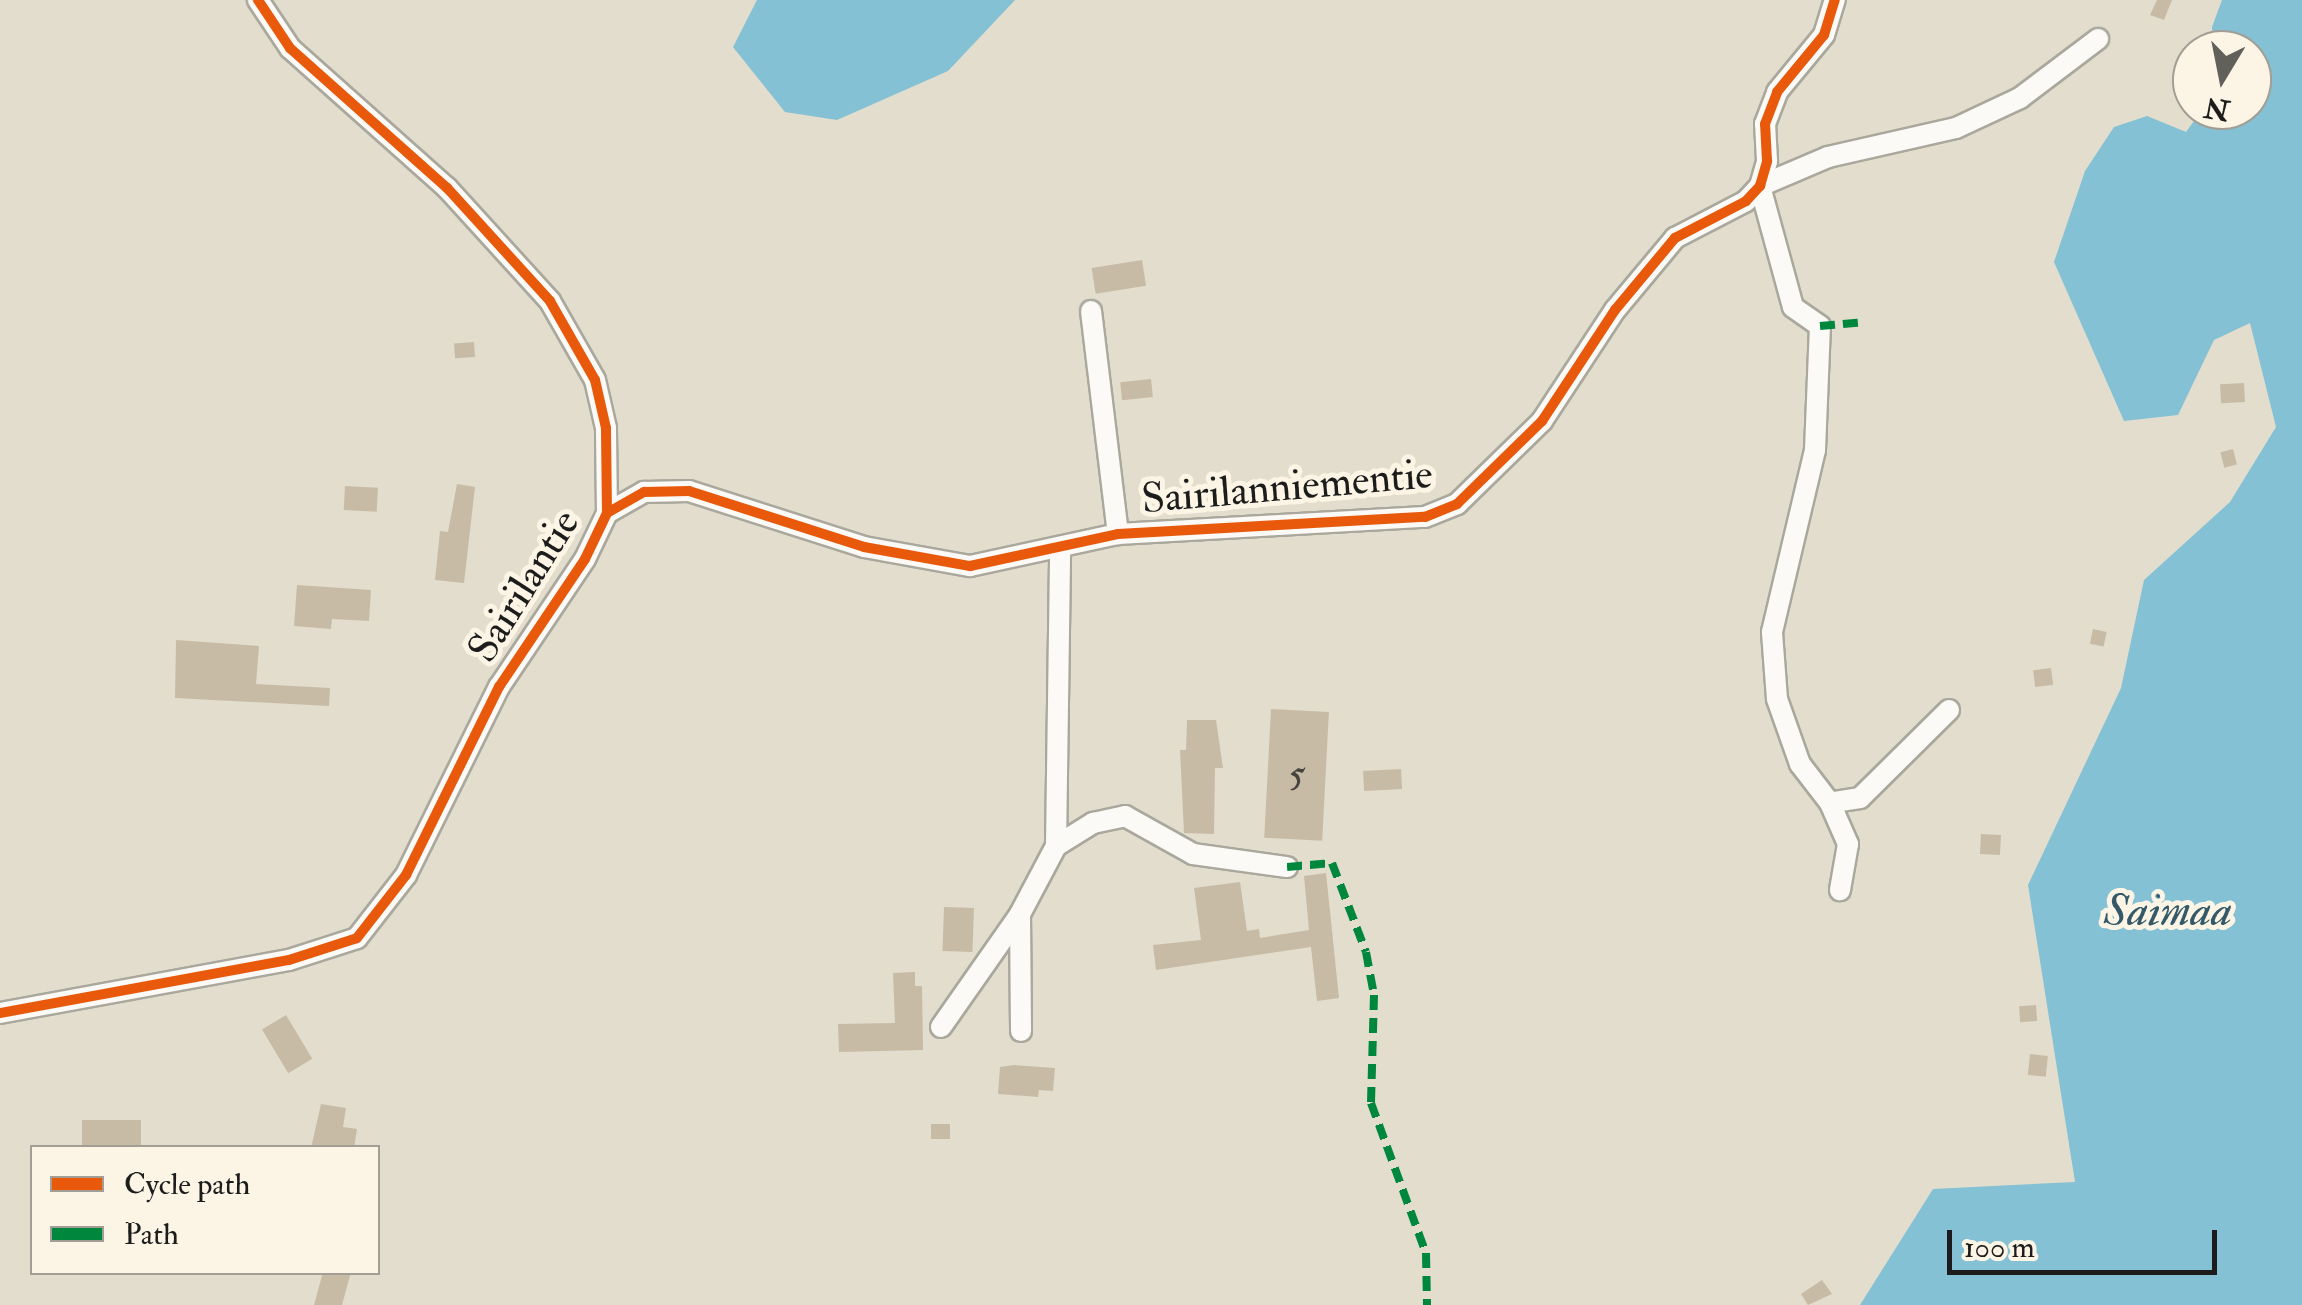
<!DOCTYPE html>
<style>
body{margin:0}
#map{position:relative;width:2302px;height:1305px;overflow:hidden;background:#e2ddcc;font-family:"IM FELL Double Pica",serif}
div>[style]{position:absolute}
.water>*{inset:0;background:#84c1d5}
.building>*{inset:0;background:#c8bba6;transform-origin:0 0}
.roads{filter:drop-shadow(2px 0 #aaa89d) drop-shadow(-2px 0 #aaa89d) drop-shadow(0 2px #aaa89d) drop-shadow(0 -2px #aaa89d)}
.minor>*{height:20px;margin:-10px;padding:0 10px;transform-origin:10px;border-radius:10px;background:#fbfaf7}
.quiet>*{height:8px;margin-top:-4px;transform-origin:0;background:repeating-linear-gradient(90deg,#00873e 0 15px,transparent 0 23px)}
.cycleway>*{height:10px;margin:-5px;padding:0 5px;transform-origin:5px;border-radius:5px;background:#e8590c}
span{translate:-50% -50%;white-space:nowrap;text-align:center;line-height:1.15;-webkit-text-stroke:10px #fcf5e5;paint-order:stroke}
.number-label{font-size:38px;color:#47443e}
.number-label span{-webkit-text-stroke-width:0}
.street-label{font-size:42px;color:#1c1c1c}
.water-label{font-size:45px;color:#355968;font-style:italic}
.legend{position:absolute;left:30px;top:1145px;width:350px;height:130px;box-sizing:border-box;background:#fcf5e5;border:2px solid #a29e95;margin:0;padding:12px 18px;list-style:none;font-size:30px;color:#1c1c1c}
.legend li{display:flex;align-items:center;gap:20px;height:50px}
.legend b{width:50px;border:2px solid #a29e95}
.north{position:absolute;left:2172px;top:30px;width:100px;height:100px;box-sizing:border-box;background:#fcf5e5;border:2px solid #a29e95;border-radius:50%;rotate:190deg;font-size:28px;font-weight:700;line-height:40px;text-align:center;color:#1c1c1c}
.north::after{content:'';display:block;margin:auto;width:35px;height:45px;background:#61605a;clip-path:polygon(50% 0,100% 100%,50% 72%,0 100%)}
.scale{position:absolute;left:1947px;top:1230px;width:270px;height:45px;box-sizing:border-box;border:5px solid #1c1c1c;border-top:0;padding-left:12px;font-size:30px;line-height:35px;white-space:nowrap;color:#1c1c1c;-webkit-text-stroke:8px #fcf5e5;paint-order:stroke}
</style>
<div id="map">
<div class="water">
<i style="clip-path:polygon(757px 0,1015px 0,948px 71px,837px 120px,785px 112px,733px 47px)"></i>
<i style="clip-path:polygon(2222px 0,2302px 0,2302px 1305px,1860px 1305px,1933px 1189px,2075px 1182px,2028px 885px,2121px 688px,2144px 580px,2230px 502px,2276px 427px,2250px 323px,2214px 340px,2178px 415px,2124px 421px,2054px 262px,2085px 171px,2114px 127px,2147px 116px,2186px 132px,2202px 110px,2252px 110px,2252px 50px,2213px 50px,2212px 27px)"></i>
</div>
<div class="building">
<i style="clip-path:polygon(2157px 0,2172px 0,2164px 20px,2150px 15px)"></i>
<i style="left:1142px;top:260px;width:26px;height:51px;rotate:81deg"></i>
<i style="left:474px;top:342px;width:15px;height:20px;rotate:86deg"></i>
<i style="left:1151px;top:379px;width:18px;height:31px;rotate:84deg"></i>
<i style="left:2244px;top:383px;width:19px;height:24px;rotate:87deg"></i>
<i style="left:2233px;top:449px;width:16px;height:13px;rotate:76deg"></i>
<i style="clip-path:polygon(457px 484px,475px 487px,464px 583px,435px 580px,440px 531px,448px 532px)"></i>
<i style="left:345px;top:486px;width:33px;height:24px;rotate:3deg"></i>
<i style="clip-path:polygon(297px 585px,371px 590px,369px 621px,332px 619px,331px 629px,294px 626px)"></i>
<i style="left:2093px;top:629px;width:14px;height:15px;rotate:12deg"></i>
<i style="clip-path:polygon(176px 640px,259px 646px,256px 684px,330px 688px,329px 706px,175px 698px)"></i>
<i style="left:2051px;top:668px;width:17px;height:18px;rotate:83deg"></i>
<i style="left:1271px;top:709px;width:58px;height:129px;rotate:3deg"></i>
<i style="clip-path:polygon(1187px 720px,1216px 720px,1223px 768px,1215px 768px,1214px 834px,1184px 833px,1180px 750px,1186px 750px)"></i>
<i style="left:1401px;top:769px;width:20px;height:38px;rotate:87deg"></i>
<i style="left:1981px;top:834px;width:20px;height:20px;rotate:3deg"></i>
<i style="clip-path:polygon(1326px 873px,1339px 998px,1317px 1001px,1311px 947px,1156px 970px,1153px 945px,1201px 940px,1194px 888px,1240px 882px,1247px 931px,1259px 929px,1260px 938px,1309px 930px,1304px 876px)"></i>
<i style="left:944px;top:907px;width:30px;height:44px;rotate:2deg"></i>
<i style="clip-path:polygon(915px 972px,915px 986px,922px 986px,923px 1050px,839px 1052px,838px 1024px,895px 1023px,893px 973px)"></i>
<i style="left:2036px;top:1005px;width:16px;height:17px;rotate:86deg"></i>
<i style="left:286px;top:1015px;width:51px;height:28px;rotate:59deg"></i>
<i style="left:2030px;top:1054px;width:18px;height:21px;rotate:6deg"></i>
<i style="clip-path:polygon(1014px 1065px,1055px 1068px,1053px 1091px,1039px 1090px,1038px 1097px,998px 1094px,1000px 1067px)"></i>
<i style="clip-path:polygon(321px 1104px,346px 1108px,343px 1127px,357px 1129px,354px 1148px,311px 1148px)"></i>
<i style="left:82px;top:1120px;width:59px;height:28px"></i>
<i style="left:931px;top:1124px;width:19px;height:15px"></i>
<i style="clip-path:polygon(323px 1272px,351px 1272px,342px 1305px,314px 1305px)"></i>
<i style="clip-path:polygon(1822px 1280px,1832px 1294px,1808px 1305px,1801px 1294px)"></i>
</div>
<div class="roads">
<div class="minor">
<i style="left:1091px;top:311px;width:225px;rotate:83.1deg"></i>
<i style="left:607px;top:513px;width:43px;rotate:-29.6deg"></i>
<i style="left:644px;top:492px;width:45px;rotate:-1.3deg"></i>
<i style="left:689px;top:491px;width:184px;rotate:17.7deg"></i>
<i style="left:864px;top:547px;width:108px;rotate:10.2deg"></i>
<i style="left:970px;top:566px;width:151px;rotate:-12.2deg"></i>
<i style="left:1118px;top:534px;width:307px;rotate:-3.2deg"></i>
<i style="left:1425px;top:517px;width:35px;rotate:-22deg"></i>
<i style="left:1457px;top:504px;width:119px;rotate:-44.3deg"></i>
<i style="left:1542px;top:421px;width:133px;rotate:-56.7deg"></i>
<i style="left:1615px;top:310px;width:94px;rotate:-50.2deg"></i>
<i style="left:1675px;top:238px;width:80px;rotate:-27.5deg"></i>
<i style="left:1746px;top:201px;width:21px;rotate:-47deg"></i>
<i style="left:1760px;top:186px;width:26px;rotate:-74deg"></i>
<i style="left:1767px;top:161px;width:37px;rotate:-93deg"></i>
<i style="left:1765px;top:124px;width:34px;rotate:-69deg"></i>
<i style="left:1777px;top:92px;width:74px;rotate:-50.5deg"></i>
<i style="left:1824px;top:35px;width:37px;rotate:-73deg"></i>
<i style="left:1949px;top:710px;width:125px;rotate:135.3deg"></i>
<i style="left:1860px;top:798px;width:30px;rotate:171deg"></i>
<i style="left:1830px;top:803px;width:49px;rotate:-127.6deg"></i>
<i style="left:1800px;top:764px;width:69px;rotate:-109.5deg"></i>
<i style="left:1777px;top:699px;width:67px;rotate:-94.3deg"></i>
<i style="left:1772px;top:632px;width:187px;rotate:-76.7deg"></i>
<i style="left:1815px;top:450px;width:124px;rotate:-87.7deg"></i>
<i style="left:1820px;top:326px;width:33px;rotate:-145deg"></i>
<i style="left:1793px;top:307px;width:125px;rotate:-105.3deg"></i>
<i style="left:1760px;top:186px;width:74px;rotate:-23.1deg"></i>
<i style="left:1828px;top:157px;width:131px;rotate:-12.8deg"></i>
<i style="left:1956px;top:128px;width:71px;rotate:-25.1deg"></i>
<i style="left:2020px;top:98px;width:98px;rotate:-37.1deg"></i>
<i style="left:1830px;top:803px;width:45px;rotate:66.3deg"></i>
<i style="left:1848px;top:844px;width:47px;rotate:99.9deg"></i>
<i style="left:1056px;top:846px;width:44px;rotate:-31.9deg"></i>
<i style="left:1093px;top:823px;width:33px;rotate:-12deg"></i>
<i style="left:1125px;top:816px;width:78px;rotate:29.2deg"></i>
<i style="left:1193px;top:854px;width:95px;rotate:7.9deg"></i>
<i style="left:1020px;top:914px;width:117px;rotate:89.5deg"></i>
<i style="left:0;top:1013px;width:294px;rotate:-10.4deg"></i>
<i style="left:289px;top:960px;width:71px;rotate:-17.9deg"></i>
<i style="left:357px;top:938px;width:80px;rotate:-52.1deg"></i>
<i style="left:406px;top:875px;width:210px;rotate:-63.7deg"></i>
<i style="left:499px;top:687px;width:154px;rotate:-56.1deg"></i>
<i style="left:585px;top:559px;width:51px;rotate:-64.4deg"></i>
<i style="left:607px;top:513px;width:85px;rotate:-90.7deg"></i>
<i style="left:606px;top:428px;width:49px;rotate:-102.9deg"></i>
<i style="left:595px;top:380px;width:91px;rotate:-119.7deg"></i>
<i style="left:550px;top:301px;width:153px;rotate:-132.3deg"></i>
<i style="left:447px;top:188px;width:210px;rotate:-138.3deg"></i>
<i style="left:290px;top:48px;width:58px;rotate:-123.7deg"></i>
<i style="left:941px;top:1027px;width:138px;rotate:-55deg"></i>
<i style="left:1020px;top:914px;width:77px;rotate:-62.1deg"></i>
<i style="left:1056px;top:846px;width:298px;rotate:-89.2deg"></i>
</div>
</div>
<div class="quiet">
<i style="left:1820px;top:326px;width:46px;rotate:-5deg"></i>
<i style="left:1287px;top:867px;width:45px;rotate:-5.1deg"></i>
<i style="left:1332px;top:863px;width:95px;rotate:69.1deg"></i>
<i style="left:1366px;top:952px;width:44px;rotate:79.5deg"></i>
<i style="left:1374px;top:995px;width:108px;rotate:91.6deg"></i>
<i style="left:1371px;top:1103px;width:160px;rotate:69.9deg"></i>
<i style="left:1426px;top:1253px;width:52px;rotate:88.9deg"></i>
</div>
<div class="cycleway">
<i style="left:607px;top:513px;width:43px;rotate:-29.6deg"></i>
<i style="left:644px;top:492px;width:45px;rotate:-1.3deg"></i>
<i style="left:689px;top:491px;width:184px;rotate:17.7deg"></i>
<i style="left:864px;top:547px;width:108px;rotate:10.2deg"></i>
<i style="left:970px;top:566px;width:151px;rotate:-12.2deg"></i>
<i style="left:1118px;top:534px;width:307px;rotate:-3.2deg"></i>
<i style="left:1425px;top:517px;width:35px;rotate:-22deg"></i>
<i style="left:1457px;top:504px;width:119px;rotate:-44.3deg"></i>
<i style="left:1542px;top:421px;width:133px;rotate:-56.7deg"></i>
<i style="left:1615px;top:310px;width:94px;rotate:-50.2deg"></i>
<i style="left:1675px;top:238px;width:80px;rotate:-27.5deg"></i>
<i style="left:1746px;top:201px;width:21px;rotate:-47deg"></i>
<i style="left:1760px;top:186px;width:26px;rotate:-74deg"></i>
<i style="left:1767px;top:161px;width:37px;rotate:-93deg"></i>
<i style="left:1765px;top:124px;width:34px;rotate:-69deg"></i>
<i style="left:1777px;top:92px;width:74px;rotate:-50.5deg"></i>
<i style="left:1824px;top:35px;width:37px;rotate:-73deg"></i>
<i style="left:0;top:1013px;width:294px;rotate:-10.4deg"></i>
<i style="left:289px;top:960px;width:71px;rotate:-17.9deg"></i>
<i style="left:357px;top:938px;width:80px;rotate:-52.1deg"></i>
<i style="left:406px;top:875px;width:210px;rotate:-63.7deg"></i>
<i style="left:499px;top:687px;width:154px;rotate:-56.1deg"></i>
<i style="left:585px;top:559px;width:51px;rotate:-64.4deg"></i>
<i style="left:607px;top:513px;width:85px;rotate:-90.7deg"></i>
<i style="left:606px;top:428px;width:49px;rotate:-102.9deg"></i>
<i style="left:595px;top:380px;width:91px;rotate:-119.7deg"></i>
<i style="left:550px;top:301px;width:153px;rotate:-132.3deg"></i>
<i style="left:447px;top:188px;width:210px;rotate:-138.3deg"></i>
<i style="left:290px;top:48px;width:58px;rotate:-123.7deg"></i>
</div>
<div class="number-label">
<span style="left:1297px;top:775px">5</span>
</div>
<div class="street-label">
<span style="left:1287px;top:487px;rotate:-5deg">Sairilanniementie</span>
<span style="left:524px;top:586px;rotate:-58deg">Sairilantie</span>
</div>
<div class="water-label">
<span style="left:2168px;top:912px">Saimaa</span>
</div>
<ul class="legend">
<li><b style="height:12px;background:#e8590c"></b>Cycle path</li>
<li><b style="height:12px;background:#00873e"></b>Path</li>
</ul>
<div class="north">N</div>
<div class="scale">100 m</div>
</div>
